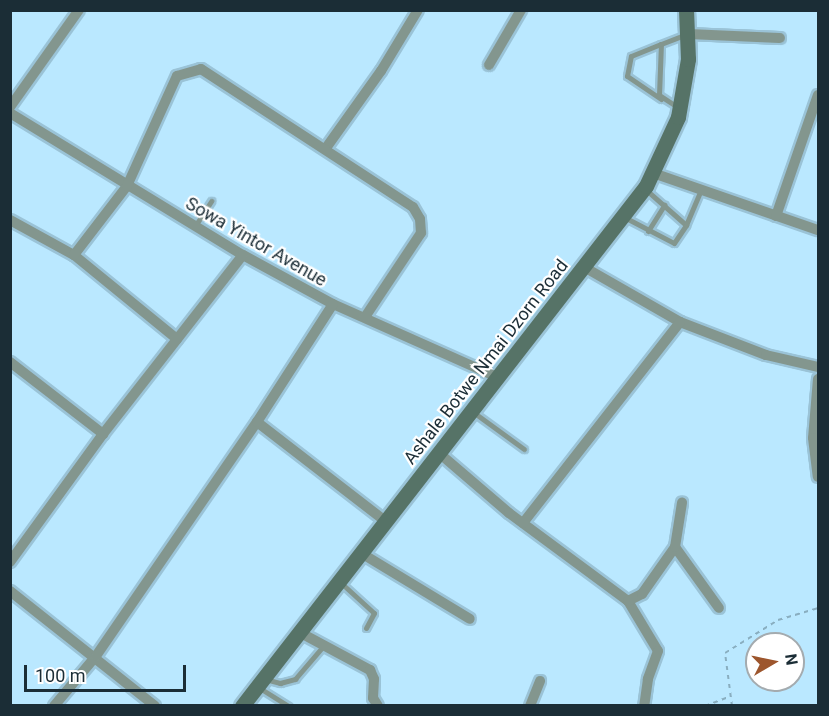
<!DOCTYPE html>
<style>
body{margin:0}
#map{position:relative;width:829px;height:716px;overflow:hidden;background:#bae8ff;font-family:Roboto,sans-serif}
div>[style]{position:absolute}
.path>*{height:2px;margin-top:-1px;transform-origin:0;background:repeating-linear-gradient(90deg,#89aec0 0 4.5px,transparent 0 9px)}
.roads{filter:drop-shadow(2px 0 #9ac3d7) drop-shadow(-2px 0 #9ac3d7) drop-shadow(0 2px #9ac3d7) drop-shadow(0 -2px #9ac3d7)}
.service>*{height:5px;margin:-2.5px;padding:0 2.5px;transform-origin:2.5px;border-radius:2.5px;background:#83968e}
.minor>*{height:10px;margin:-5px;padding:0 5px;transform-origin:5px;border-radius:5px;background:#83968e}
.secondary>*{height:15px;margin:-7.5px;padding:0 7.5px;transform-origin:7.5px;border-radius:7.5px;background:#567367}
span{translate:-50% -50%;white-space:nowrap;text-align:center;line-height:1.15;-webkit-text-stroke:4.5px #fff;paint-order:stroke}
.street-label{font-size:18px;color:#1b2d36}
.frame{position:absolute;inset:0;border:12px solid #1b2d36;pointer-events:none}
.north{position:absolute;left:745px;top:632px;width:60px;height:60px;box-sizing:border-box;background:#fff;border:2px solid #a4abaf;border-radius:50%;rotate:81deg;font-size:16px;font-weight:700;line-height:24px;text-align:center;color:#1b2d36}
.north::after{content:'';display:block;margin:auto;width:21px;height:27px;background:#9d562d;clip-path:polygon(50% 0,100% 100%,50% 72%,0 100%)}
.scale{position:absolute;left:24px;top:665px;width:162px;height:27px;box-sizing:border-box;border:3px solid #1b2d36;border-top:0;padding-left:8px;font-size:18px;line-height:21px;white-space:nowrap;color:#1b2d36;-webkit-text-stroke:4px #fff;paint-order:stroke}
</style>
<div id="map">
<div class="path">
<i style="left:705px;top:706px;width:28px;rotate:-21deg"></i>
<i style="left:732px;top:706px;width:53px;rotate:-97.5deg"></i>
<i style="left:725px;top:653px;width:62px;rotate:-31.9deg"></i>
<i style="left:778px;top:620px;width:42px;rotate:-16.7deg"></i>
</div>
<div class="roads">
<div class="service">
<i style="left:661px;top:99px;width:41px;rotate:-145.9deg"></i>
<i style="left:627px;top:76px;width:20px;rotate:-79deg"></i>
<i style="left:631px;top:56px;width:32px;rotate:-22deg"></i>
<i style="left:679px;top:108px;width:24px;rotate:-147deg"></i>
<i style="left:659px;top:95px;width:51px;rotate:-87.8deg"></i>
<i style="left:661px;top:44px;width:26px;rotate:-21deg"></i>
<i style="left:624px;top:217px;width:56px;rotate:27.5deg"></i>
<i style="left:674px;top:243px;width:22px;rotate:-56deg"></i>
<i style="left:686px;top:225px;width:55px;rotate:-138.7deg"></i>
<i style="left:686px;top:225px;width:38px;rotate:-67deg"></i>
<i style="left:195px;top:226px;width:30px;rotate:-57deg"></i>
<i style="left:648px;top:231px;width:31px;rotate:-58deg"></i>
<i style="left:473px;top:412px;width:63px;rotate:36deg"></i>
<i style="left:340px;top:582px;width:46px;rotate:42.4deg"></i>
<i style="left:374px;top:613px;width:17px;rotate:118deg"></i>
<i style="left:265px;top:679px;width:16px;rotate:15deg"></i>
<i style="left:280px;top:683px;width:16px;rotate:-15deg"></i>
<i style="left:295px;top:679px;width:45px;rotate:-49.5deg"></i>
<i style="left:258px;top:687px;width:36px;rotate:32deg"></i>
</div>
<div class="minor">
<i style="left:688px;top:34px;width:92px;rotate:2.5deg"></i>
<i style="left:489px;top:65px;width:64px;rotate:-59.8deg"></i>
<i style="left:10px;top:107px;width:119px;rotate:-54.6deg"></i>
<i style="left:10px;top:113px;width:273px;rotate:31.4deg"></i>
<i style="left:243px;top:255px;width:102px;rotate:28.6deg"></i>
<i style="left:333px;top:304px;width:180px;rotate:24deg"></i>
<i style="left:326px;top:148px;width:95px;rotate:-54.5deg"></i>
<i style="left:381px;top:71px;width:71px;rotate:-58.8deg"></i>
<i style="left:653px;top:173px;width:175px;rotate:19.1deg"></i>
<i style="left:776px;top:216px;width:128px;rotate:-70.9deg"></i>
<i style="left:10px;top:220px;width:73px;rotate:28.7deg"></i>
<i style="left:74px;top:255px;width:133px;rotate:39.2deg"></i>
<i style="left:74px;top:255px;width:87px;rotate:-52.5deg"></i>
<i style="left:127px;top:186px;width:121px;rotate:-65.6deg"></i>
<i style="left:177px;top:76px;width:25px;rotate:-16deg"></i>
<i style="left:201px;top:69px;width:253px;rotate:33.1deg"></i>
<i style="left:413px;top:207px;width:14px;rotate:60deg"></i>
<i style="left:420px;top:219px;width:14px;rotate:86deg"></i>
<i style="left:421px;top:233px;width:101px;rotate:123.7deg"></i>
<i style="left:584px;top:267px;width:111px;rotate:29.8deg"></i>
<i style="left:680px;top:322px;width:92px;rotate:21deg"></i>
<i style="left:766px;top:355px;width:53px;rotate:13deg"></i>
<i style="left:10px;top:362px;width:118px;rotate:37.7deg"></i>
<i style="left:818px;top:379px;width:59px;rotate:94.8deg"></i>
<i style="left:813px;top:438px;width:39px;rotate:83deg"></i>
<i style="left:257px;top:422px;width:162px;rotate:37.7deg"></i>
<i style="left:439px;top:453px;width:92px;rotate:40.6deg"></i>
<i style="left:509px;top:513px;width:148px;rotate:36.5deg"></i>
<i style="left:628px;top:601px;width:58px;rotate:59deg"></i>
<i style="left:658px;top:651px;width:30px;rotate:110deg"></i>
<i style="left:648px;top:679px;width:27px;rotate:98deg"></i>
<i style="left:523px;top:523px;width:255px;rotate:-52deg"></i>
<i style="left:675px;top:547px;width:75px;rotate:54.2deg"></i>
<i style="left:361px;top:553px;width:127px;rotate:31.2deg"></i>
<i style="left:10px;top:562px;width:158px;rotate:-54deg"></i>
<i style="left:103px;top:434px;width:227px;rotate:-52deg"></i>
<i style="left:10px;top:591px;width:185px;rotate:38.4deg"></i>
<i style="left:628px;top:601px;width:16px;rotate:-27deg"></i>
<i style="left:642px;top:594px;width:57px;rotate:-54.9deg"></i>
<i style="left:675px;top:547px;width:45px;rotate:-81deg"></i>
<i style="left:299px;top:632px;width:81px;rotate:28.2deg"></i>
<i style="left:370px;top:670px;width:10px;rotate:66deg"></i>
<i style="left:374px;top:679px;width:19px;rotate:93deg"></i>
<i style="left:373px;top:698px;width:9px;rotate:58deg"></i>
<i style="left:54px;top:706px;width:65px;rotate:-50deg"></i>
<i style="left:96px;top:656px;width:284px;rotate:-55.5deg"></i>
<i style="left:257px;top:422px;width:140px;rotate:-57.2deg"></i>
<i style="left:530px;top:706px;width:27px;rotate:-68deg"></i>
</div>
<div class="secondary">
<i style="left:242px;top:706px;width:658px;rotate:-52.16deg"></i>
<i style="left:646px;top:186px;width:76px;rotate:-65.1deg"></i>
<i style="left:678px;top:117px;width:59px;rotate:-80.2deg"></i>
<i style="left:688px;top:59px;width:49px;rotate:-92.3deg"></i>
</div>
</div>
<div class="street-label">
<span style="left:256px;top:242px;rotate:30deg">Sowa Yintor Avenue</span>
<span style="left:486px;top:362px;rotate:-52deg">Ashale Botwe Nmai Dzorn Road</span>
</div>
<div class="frame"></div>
<div class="north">N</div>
<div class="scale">100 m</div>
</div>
